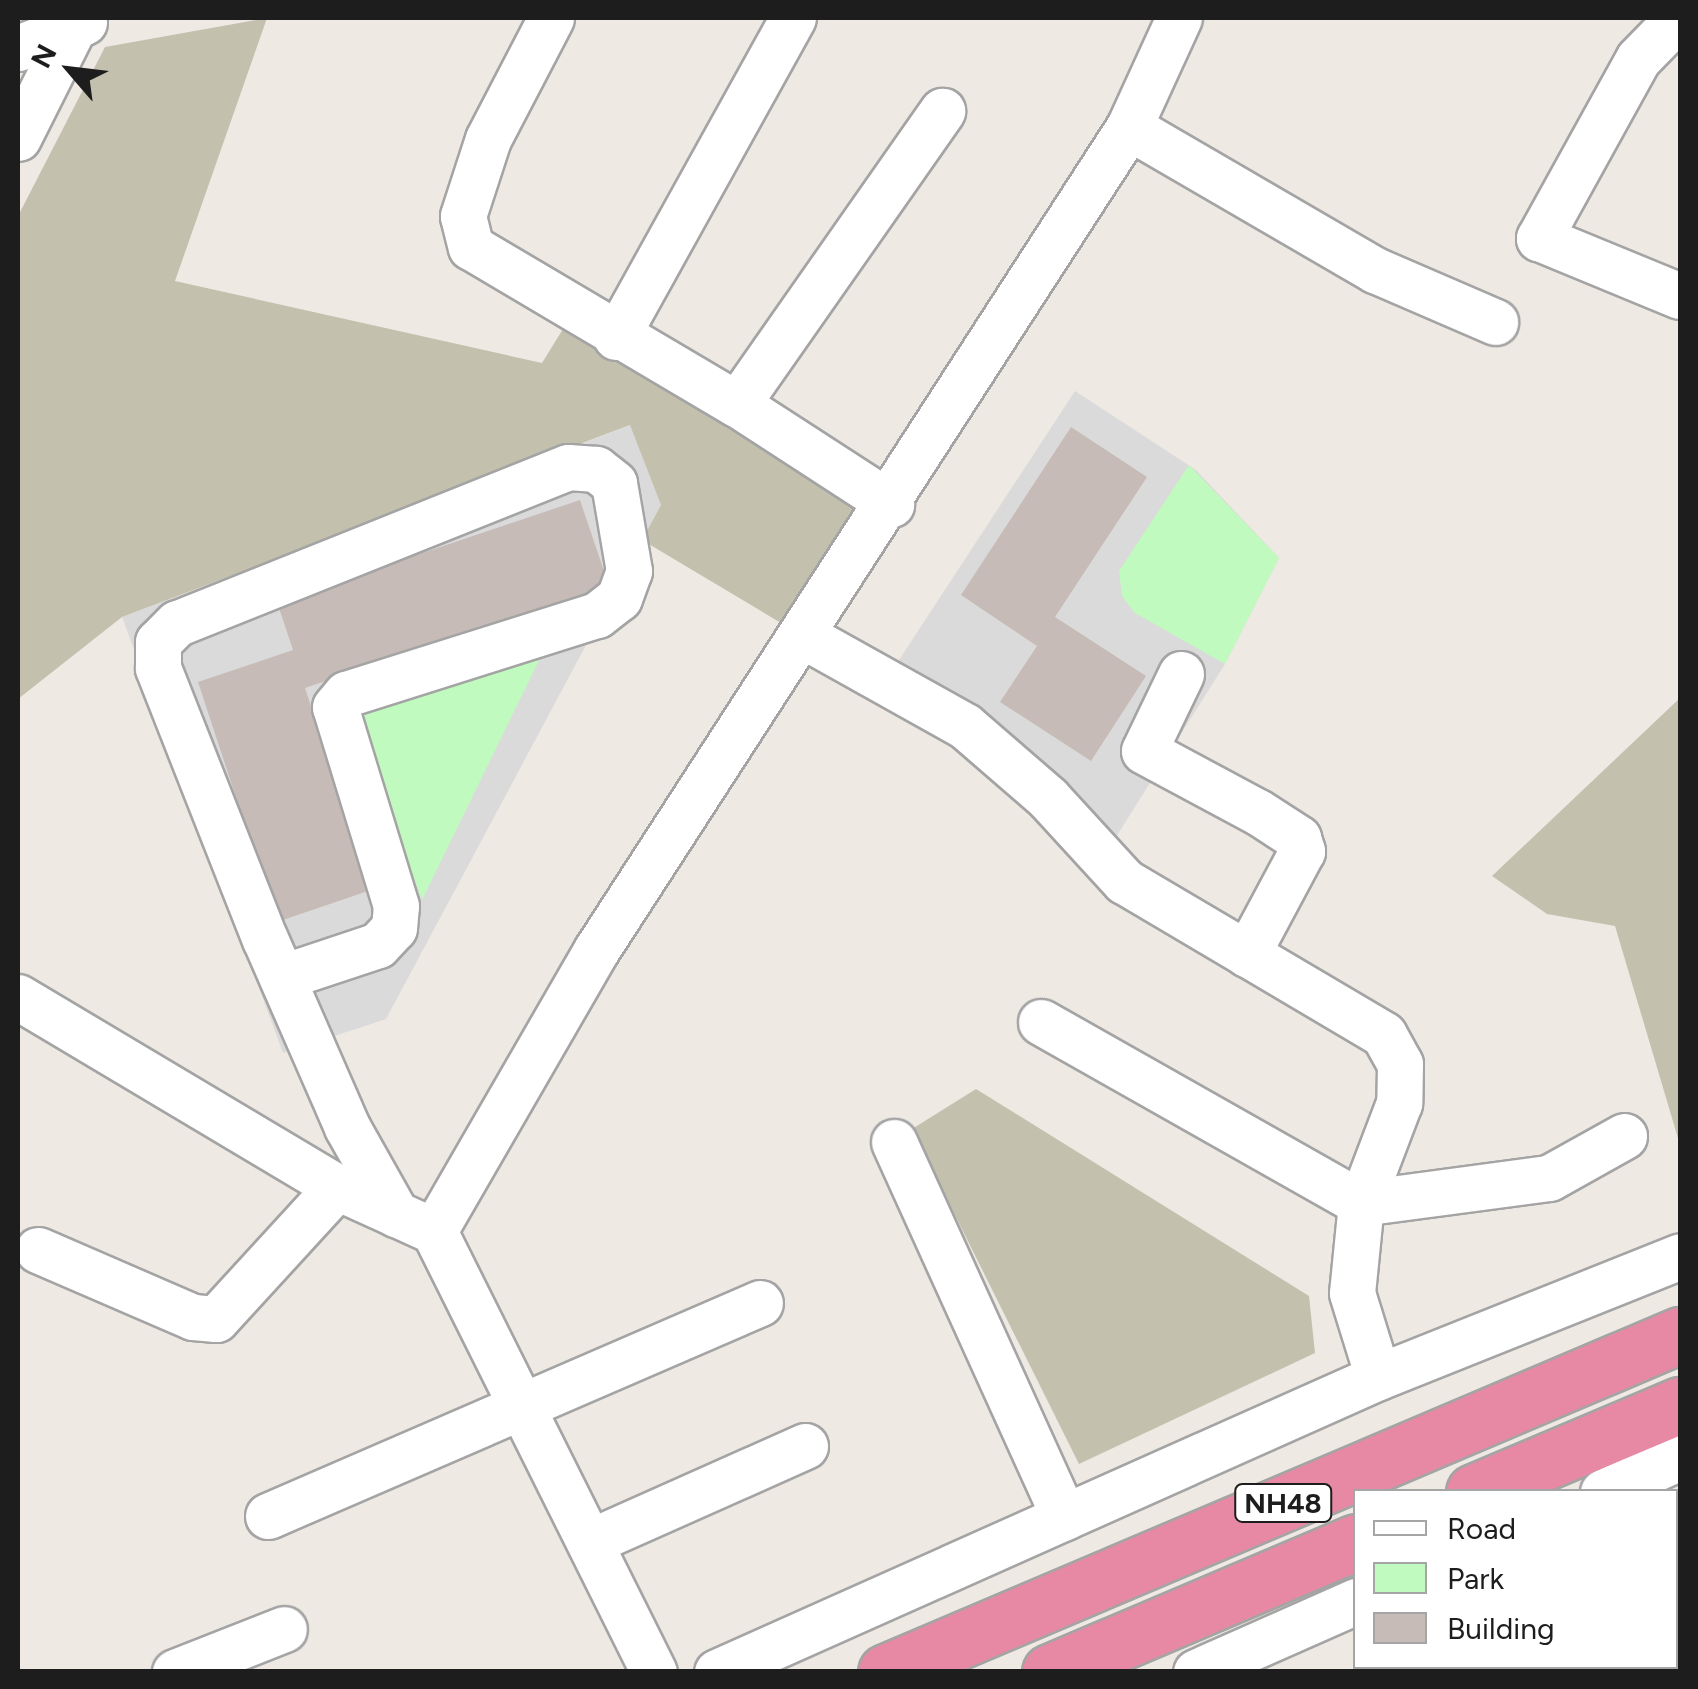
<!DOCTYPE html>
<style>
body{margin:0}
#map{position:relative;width:1698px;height:1689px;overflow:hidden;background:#efe9e3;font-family:Figtree,sans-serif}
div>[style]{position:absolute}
.residential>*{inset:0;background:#dbdada}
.construction>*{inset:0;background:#c3c1ae}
.park>*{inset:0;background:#c0fabe}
.building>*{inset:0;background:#c6bbb6}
.roads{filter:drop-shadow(2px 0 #a4a4a4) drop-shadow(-2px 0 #a4a4a4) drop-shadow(0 2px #a4a4a4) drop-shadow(0 -2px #a4a4a4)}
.minor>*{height:45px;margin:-22.5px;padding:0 22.5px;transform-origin:22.5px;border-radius:22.5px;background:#fff}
.highway>*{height:55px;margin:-27.5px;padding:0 27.5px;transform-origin:27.5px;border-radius:27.5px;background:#e789a4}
span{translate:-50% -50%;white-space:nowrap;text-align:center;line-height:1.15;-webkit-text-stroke:9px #fff;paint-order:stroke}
.shield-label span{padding:2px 8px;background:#fff;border:2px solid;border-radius:8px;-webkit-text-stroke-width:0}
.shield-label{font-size:28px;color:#1d1d1d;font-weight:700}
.frame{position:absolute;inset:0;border:20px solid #1d1d1d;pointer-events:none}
.legend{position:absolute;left:1353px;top:1489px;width:325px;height:180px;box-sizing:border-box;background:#fff;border:2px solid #a5a5a5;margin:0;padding:12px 18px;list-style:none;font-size:30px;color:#1d1d1d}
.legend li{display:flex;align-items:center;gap:20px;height:50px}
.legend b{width:50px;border:2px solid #a5a5a5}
.north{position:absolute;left:20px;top:20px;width:100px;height:100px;-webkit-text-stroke:8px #fff;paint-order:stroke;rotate:298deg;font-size:28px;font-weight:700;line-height:40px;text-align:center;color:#1d1d1d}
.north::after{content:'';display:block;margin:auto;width:35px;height:45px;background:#1d1d1d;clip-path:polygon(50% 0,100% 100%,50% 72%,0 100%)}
</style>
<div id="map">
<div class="residential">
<i style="clip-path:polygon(1075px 391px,1196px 470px,1279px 558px,1225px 664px,1099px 864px,911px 716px,899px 660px)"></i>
<i style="clip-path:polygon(631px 425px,661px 505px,386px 1019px,283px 1053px,122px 617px)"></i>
</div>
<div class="construction">
<i style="clip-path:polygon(267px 18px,175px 281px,542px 363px,563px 329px,864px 507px,781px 623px,642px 540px,661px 505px,630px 425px,122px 617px,18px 699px,18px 216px,105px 47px)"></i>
<i style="clip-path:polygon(1680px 698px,1680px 1145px,1615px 926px,1547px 914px,1492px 876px)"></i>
<i style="clip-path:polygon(976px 1089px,1309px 1296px,1315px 1353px,1079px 1464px,912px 1129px)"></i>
<i style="clip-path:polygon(1680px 1559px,1680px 1671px,1455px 1672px,1676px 1666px)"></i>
</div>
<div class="park">
<i style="clip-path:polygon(1189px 465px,1279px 558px,1225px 664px,1135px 613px,1122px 596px,1119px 571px)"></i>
<i style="clip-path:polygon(547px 644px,422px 900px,354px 716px)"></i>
</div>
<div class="building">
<i style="clip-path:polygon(1071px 427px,1147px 477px,1055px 617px,1146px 676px,1091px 761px,1000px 702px,1037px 646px,961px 595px)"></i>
<i style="clip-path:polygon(580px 500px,609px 586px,305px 688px,371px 890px,277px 922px,198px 682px,293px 650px,277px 602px)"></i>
</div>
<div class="roads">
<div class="minor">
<i style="left:551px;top:18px;width:136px;rotate:117.5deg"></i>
<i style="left:488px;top:139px;width:81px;rotate:108deg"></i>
<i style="left:463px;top:216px;width:32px;rotate:76deg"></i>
<i style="left:471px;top:247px;width:309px;rotate:30.6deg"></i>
<i style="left:737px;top:404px;width:184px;rotate:33deg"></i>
<i style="left:1678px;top:18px;width:57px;rotate:134.3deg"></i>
<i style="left:1638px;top:59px;width:205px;rotate:118.9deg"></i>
<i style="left:1539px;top:238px;width:152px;rotate:22.4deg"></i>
<i style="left:18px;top:48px;width:71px;rotate:-21.5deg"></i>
<i style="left:1129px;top:127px;width:285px;rotate:30.2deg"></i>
<i style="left:1375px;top:270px;width:131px;rotate:23.4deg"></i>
<i style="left:18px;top:138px;width:125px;rotate:-63.4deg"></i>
<i style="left:616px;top:337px;width:365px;rotate:-61deg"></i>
<i style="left:737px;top:404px;width:358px;rotate:-55deg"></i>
<i style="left:804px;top:636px;width:184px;rotate:29.2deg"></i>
<i style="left:965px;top:726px;width:110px;rotate:40.9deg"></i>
<i style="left:1048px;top:798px;width:113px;rotate:47.5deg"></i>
<i style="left:1124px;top:881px;width:302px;rotate:30.6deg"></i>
<i style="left:1384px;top:1035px;width:33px;rotate:61deg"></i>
<i style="left:1400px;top:1064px;width:39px;rotate:91deg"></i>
<i style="left:1399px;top:1103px;width:107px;rotate:110.8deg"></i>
<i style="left:1361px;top:1203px;width:90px;rotate:95.7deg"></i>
<i style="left:1352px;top:1293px;width:88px;rotate:72.8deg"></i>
<i style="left:1181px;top:674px;width:85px;rotate:115.7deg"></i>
<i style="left:1144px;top:751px;width:129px;rotate:28.2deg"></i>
<i style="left:1258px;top:812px;width:48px;rotate:33deg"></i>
<i style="left:1298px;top:838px;width:14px;rotate:73deg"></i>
<i style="left:1302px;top:851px;width:117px;rotate:118.1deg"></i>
<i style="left:282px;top:977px;width:101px;rotate:-18.4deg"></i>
<i style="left:378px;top:945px;width:23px;rotate:-47deg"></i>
<i style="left:394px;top:928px;width:22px;rotate:-85deg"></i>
<i style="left:396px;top:906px;width:208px;rotate:-107deg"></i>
<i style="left:335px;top:707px;width:17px;rotate:-50deg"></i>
<i style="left:346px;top:694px;width:263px;rotate:-17.5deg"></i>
<i style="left:597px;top:615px;width:28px;rotate:-38deg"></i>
<i style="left:619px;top:598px;width:29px;rotate:-70deg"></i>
<i style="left:629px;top:571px;width:89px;rotate:-99.7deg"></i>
<i style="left:614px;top:483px;width:23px;rotate:-142deg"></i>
<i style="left:596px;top:469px;width:28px;rotate:-176deg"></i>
<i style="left:568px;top:467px;width:421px;rotate:158.2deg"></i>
<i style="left:177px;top:623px;width:27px;rotate:135deg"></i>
<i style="left:158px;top:642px;width:26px;rotate:90deg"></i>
<i style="left:158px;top:668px;width:291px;rotate:68.5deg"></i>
<i style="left:265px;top:939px;width:205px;rotate:66.4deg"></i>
<i style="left:347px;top:1127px;width:100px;rotate:60.6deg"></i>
<i style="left:18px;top:997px;width:371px;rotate:30.8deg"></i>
<i style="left:337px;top:1187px;width:107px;rotate:24.4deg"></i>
<i style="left:434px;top:1231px;width:493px;rotate:63.5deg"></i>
<i style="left:1041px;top:1022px;width:368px;rotate:29.5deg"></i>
<i style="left:1361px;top:1203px;width:190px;rotate:-7.6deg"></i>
<i style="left:1549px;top:1178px;width:86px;rotate:-29.2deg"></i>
<i style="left:894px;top:1142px;width:412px;rotate:65.6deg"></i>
<i style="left:434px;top:1231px;width:326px;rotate:-60deg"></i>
<i style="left:597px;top:949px;width:979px;rotate:-57.09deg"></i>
<i style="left:1129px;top:127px;width:120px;rotate:-65.4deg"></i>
<i style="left:38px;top:1250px;width:169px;rotate:23.4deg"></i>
<i style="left:193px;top:1317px;width:23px;rotate:5deg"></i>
<i style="left:216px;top:1319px;width:179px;rotate:-47.5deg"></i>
<i style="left:1603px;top:1492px;width:85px;rotate:-24.4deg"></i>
<i style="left:268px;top:1516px;width:536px;rotate:-23.41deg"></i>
<i style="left:594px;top:1540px;width:231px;rotate:-24deg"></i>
<i style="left:175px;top:1672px;width:117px;rotate:-21.5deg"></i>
<i style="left:717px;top:1672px;width:724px;rotate:-24.05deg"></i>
<i style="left:1378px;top:1377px;width:325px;rotate:-21.8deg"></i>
<i style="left:1196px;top:1672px;width:175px;rotate:-23.9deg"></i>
<i style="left:1434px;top:1672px;width:6px;rotate:-90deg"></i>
</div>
<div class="highway">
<i style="left:1474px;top:1492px;width:224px;rotate:-22.9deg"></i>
<i style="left:886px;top:1672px;width:863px;rotate:-23deg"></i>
<i style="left:1050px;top:1672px;width:332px;rotate:-23deg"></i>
</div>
</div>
<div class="shield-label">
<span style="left:1283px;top:1503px">NH48</span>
</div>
<div class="frame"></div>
<ul class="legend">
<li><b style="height:12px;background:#fff"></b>Road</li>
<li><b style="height:28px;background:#c0fabe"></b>Park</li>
<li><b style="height:28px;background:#c6bbb6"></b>Building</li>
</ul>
<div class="north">N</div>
</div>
